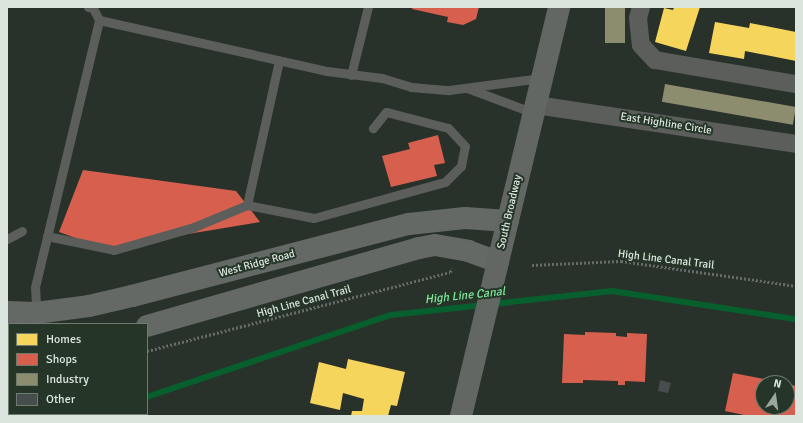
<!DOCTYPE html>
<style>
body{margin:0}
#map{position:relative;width:803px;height:423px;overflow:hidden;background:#28322a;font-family:Signika,sans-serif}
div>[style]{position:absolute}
.homes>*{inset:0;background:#f6d55c}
.shops>*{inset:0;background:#d6604d}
.industry>*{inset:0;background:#8c8c6e;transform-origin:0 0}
.stream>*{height:5.5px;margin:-2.75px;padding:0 2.75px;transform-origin:2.75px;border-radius:2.75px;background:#075f2e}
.building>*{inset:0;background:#474d4c}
.path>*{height:2.5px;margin-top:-1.25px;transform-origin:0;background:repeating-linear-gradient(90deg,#666b67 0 2px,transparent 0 4px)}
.lane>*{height:9px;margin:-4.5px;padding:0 4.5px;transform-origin:4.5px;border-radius:4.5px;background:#5b5e5b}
.street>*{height:18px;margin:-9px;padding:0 9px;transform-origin:9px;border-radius:9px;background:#5b5e5b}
.secondary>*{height:22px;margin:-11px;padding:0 11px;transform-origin:11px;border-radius:11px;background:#646966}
.primary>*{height:22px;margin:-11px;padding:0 11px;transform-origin:11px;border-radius:11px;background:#626763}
span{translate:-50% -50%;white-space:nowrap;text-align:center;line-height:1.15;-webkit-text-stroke:4px #253528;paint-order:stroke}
.street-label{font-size:11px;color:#dbe5dd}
.water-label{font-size:12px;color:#80e99c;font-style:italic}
.frame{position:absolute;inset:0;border:8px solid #dbe5dd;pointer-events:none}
.legend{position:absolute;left:8px;top:323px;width:140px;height:92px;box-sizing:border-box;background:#253528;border:1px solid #6e7b70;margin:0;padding:5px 7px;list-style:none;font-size:12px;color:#dbe5dd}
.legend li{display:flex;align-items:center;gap:8px;height:20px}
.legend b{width:20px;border:1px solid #6e7b70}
.north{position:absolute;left:755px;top:375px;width:40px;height:40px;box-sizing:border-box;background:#253528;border:1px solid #6e7b70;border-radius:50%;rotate:13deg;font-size:11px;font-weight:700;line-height:16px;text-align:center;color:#dbe5dd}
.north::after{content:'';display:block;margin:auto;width:14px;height:18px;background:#9ca69e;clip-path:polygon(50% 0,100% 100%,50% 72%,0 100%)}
</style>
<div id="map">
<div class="homes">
<i style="clip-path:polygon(674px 7px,700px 7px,686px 51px,655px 42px,664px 8px,673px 10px)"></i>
<i style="clip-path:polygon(715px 22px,749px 28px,750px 23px,796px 32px,796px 61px,745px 51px,744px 59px,709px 53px)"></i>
<i style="clip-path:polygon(348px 359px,405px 372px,397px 406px,391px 405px,388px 416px,351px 416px,352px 411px,362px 411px,364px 399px,343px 393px,340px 410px,310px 403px,319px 362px,346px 369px)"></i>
</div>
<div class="shops">
<i style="clip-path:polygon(413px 7px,479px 7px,476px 19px,463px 25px,447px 22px,448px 17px,412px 9px)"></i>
<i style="clip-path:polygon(438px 135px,445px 163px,434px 165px,437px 176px,391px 187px,382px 156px,410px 149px,408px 143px)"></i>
<i style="clip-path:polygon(83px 170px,236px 191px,260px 222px,103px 248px,59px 232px)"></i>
<i style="clip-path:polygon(585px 332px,616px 333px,616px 336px,627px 337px,627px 333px,647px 334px,645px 382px,625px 381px,625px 385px,618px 385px,618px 381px,583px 380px,583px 383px,562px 383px,564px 334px,585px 335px)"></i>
<i style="clip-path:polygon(733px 373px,779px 382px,763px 383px,763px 407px,787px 407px,787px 384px,796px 386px,796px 416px,749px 416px,725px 411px)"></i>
</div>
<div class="industry">
<i style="left:605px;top:7px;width:20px;height:36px"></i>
<i style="left:665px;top:84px;width:133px;height:18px;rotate:10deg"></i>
</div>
<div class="stream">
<i style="left:493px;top:304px;width:120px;rotate:-6.2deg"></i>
<i style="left:612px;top:291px;width:186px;rotate:8.7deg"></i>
<i style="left:147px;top:397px;width:257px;rotate:-18.6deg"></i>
<i style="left:391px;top:315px;width:93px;rotate:-6.2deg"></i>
<i style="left:52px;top:416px;width:14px;rotate:-8deg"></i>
</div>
<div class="building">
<i style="clip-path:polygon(660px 380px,671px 383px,668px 393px,658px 391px)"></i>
</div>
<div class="path">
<i style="left:532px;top:265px;width:89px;rotate:-2.6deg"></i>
<i style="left:621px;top:261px;width:177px;rotate:8.1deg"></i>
<i style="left:147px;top:351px;width:313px;rotate:-14.6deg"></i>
<i style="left:450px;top:272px;width:4px;rotate:-63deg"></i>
<i style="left:7px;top:383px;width:2px"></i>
</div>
<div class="lane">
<i style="left:88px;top:7px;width:5px;rotate:11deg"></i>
<i style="left:93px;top:8px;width:13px;rotate:63deg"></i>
<i style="left:351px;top:75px;width:70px;rotate:-76deg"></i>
<i style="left:467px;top:88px;width:72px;rotate:20.5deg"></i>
<i style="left:247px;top:205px;width:148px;rotate:-77.5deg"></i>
<i style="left:47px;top:236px;width:68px;rotate:11.8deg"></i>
<i style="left:114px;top:250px;width:83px;rotate:-16deg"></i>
<i style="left:194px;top:227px;width:57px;rotate:-22.5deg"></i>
<i style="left:247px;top:205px;width:68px;rotate:11deg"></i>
<i style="left:314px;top:218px;width:136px;rotate:-15.4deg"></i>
<i style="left:445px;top:182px;width:23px;rotate:-45deg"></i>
<i style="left:461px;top:166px;width:20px;rotate:-79deg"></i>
<i style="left:465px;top:146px;width:25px;rotate:-133deg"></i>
<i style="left:448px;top:128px;width:64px;rotate:-165.5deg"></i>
<i style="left:386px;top:112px;width:21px;rotate:129deg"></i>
<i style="left:7px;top:239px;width:17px;rotate:-28deg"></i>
<i style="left:37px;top:324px;width:37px;rotate:-93deg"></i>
<i style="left:35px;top:287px;width:275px;rotate:-76.5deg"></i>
<i style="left:99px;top:20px;width:234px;rotate:12.6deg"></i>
<i style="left:327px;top:71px;width:55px;rotate:7.3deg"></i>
<i style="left:382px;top:78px;width:30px;rotate:17deg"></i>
<i style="left:411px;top:87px;width:38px;rotate:5deg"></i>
<i style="left:449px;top:90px;width:94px;rotate:-7.4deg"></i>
</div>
<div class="street">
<i style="left:641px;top:7px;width:11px;rotate:105deg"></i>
<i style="left:638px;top:18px;width:27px;rotate:84deg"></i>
<i style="left:641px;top:45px;width:21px;rotate:47deg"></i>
<i style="left:655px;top:60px;width:143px;rotate:9.7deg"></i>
<i style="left:536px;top:105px;width:263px;rotate:8.5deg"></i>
</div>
<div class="secondary">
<i style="left:7px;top:312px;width:29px;rotate:2deg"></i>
<i style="left:36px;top:313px;width:53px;rotate:-7.5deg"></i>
<i style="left:89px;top:306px;width:44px;rotate:-13.1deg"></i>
<i style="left:132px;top:296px;width:286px;rotate:-14.6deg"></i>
<i style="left:409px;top:224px;width:56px;rotate:-6.1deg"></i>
<i style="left:465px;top:218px;width:43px;rotate:4deg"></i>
<i style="left:147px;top:326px;width:283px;rotate:-16deg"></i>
<i style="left:419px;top:248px;width:16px;rotate:-11deg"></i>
<i style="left:435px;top:245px;width:34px;rotate:10deg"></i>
<i style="left:468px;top:251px;width:32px;rotate:20deg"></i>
<i style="left:7px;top:336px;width:2px"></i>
</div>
<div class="primary">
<i style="left:461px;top:416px;width:421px;rotate:-76.5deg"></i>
</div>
<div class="street-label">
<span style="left:666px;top:124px;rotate:9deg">East Highline Circle</span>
<span style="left:510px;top:212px;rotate:-77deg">South Broadway</span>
<span style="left:666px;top:260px;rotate:7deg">High Line Canal Trail</span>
<span style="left:257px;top:264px;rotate:-15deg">West Ridge Road</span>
<span style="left:304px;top:302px;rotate:-15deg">High Line Canal Trail</span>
</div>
<div class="water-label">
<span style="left:465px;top:296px;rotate:-6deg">High Line Canal</span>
</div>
<div class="frame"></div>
<ul class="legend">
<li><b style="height:11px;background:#f6d55c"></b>Homes</li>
<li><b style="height:11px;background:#d6604d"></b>Shops</li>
<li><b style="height:11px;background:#8c8c6e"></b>Industry</li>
<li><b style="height:11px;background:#474d4c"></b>Other</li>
</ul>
<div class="north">N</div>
</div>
